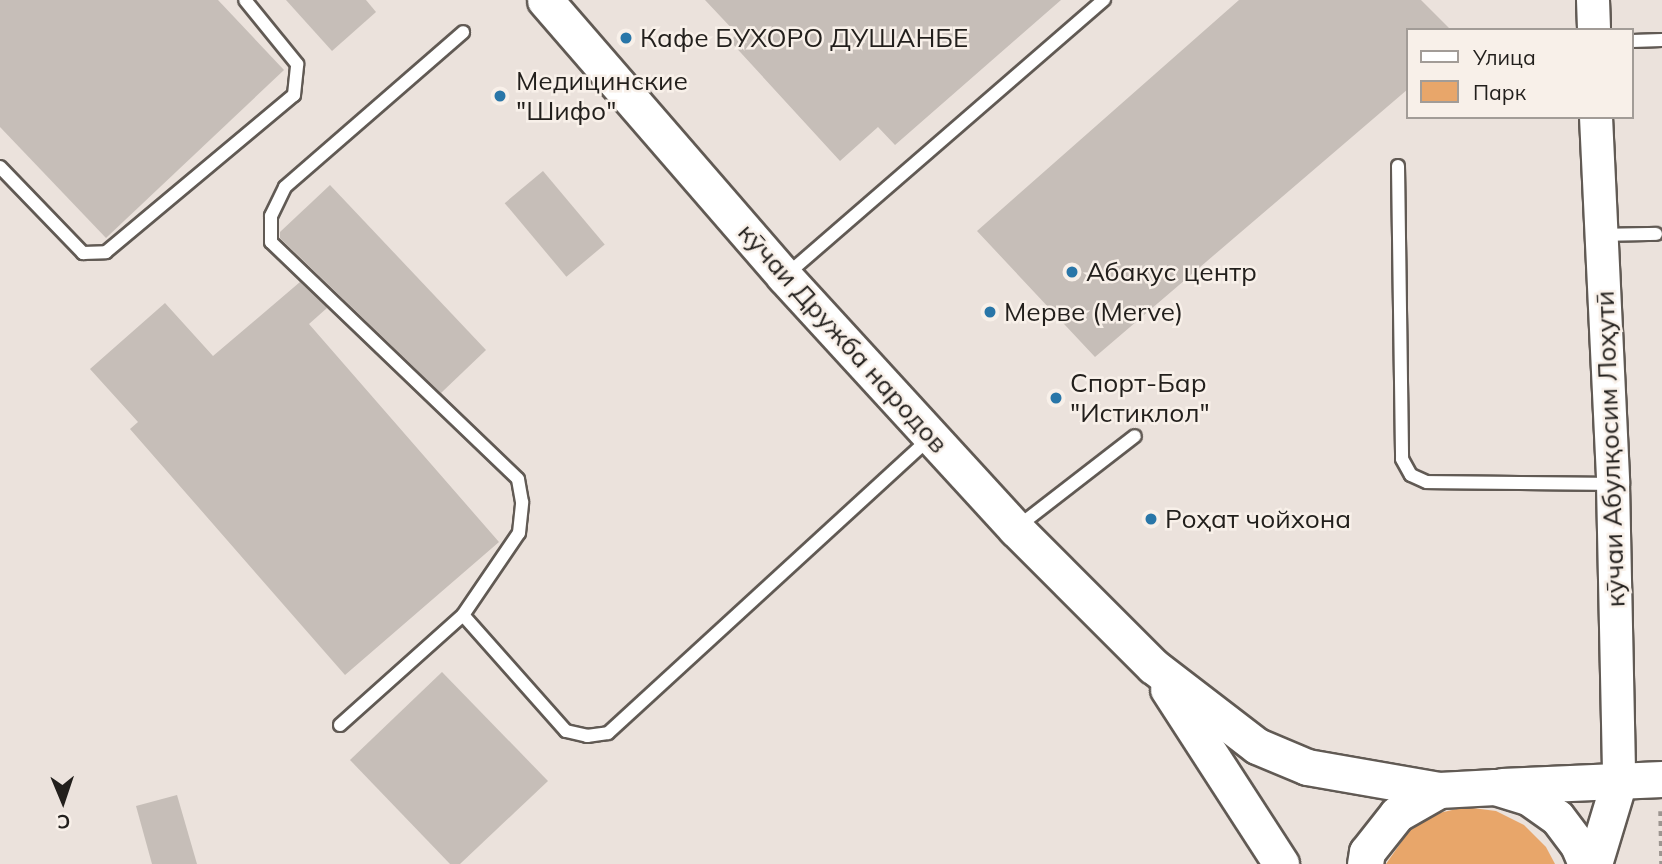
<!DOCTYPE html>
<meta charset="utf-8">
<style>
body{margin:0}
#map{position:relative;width:1662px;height:864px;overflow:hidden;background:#ebe2dc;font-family:Mulish,sans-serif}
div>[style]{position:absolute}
.green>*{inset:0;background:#e8a66a}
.building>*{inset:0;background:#c6beb8;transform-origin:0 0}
.path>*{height:4.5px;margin-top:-2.25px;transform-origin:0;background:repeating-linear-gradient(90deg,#9c9590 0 5px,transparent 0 10px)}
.roads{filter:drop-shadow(2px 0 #615a54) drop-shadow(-2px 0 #615a54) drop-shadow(0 2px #615a54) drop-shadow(0 -2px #615a54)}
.service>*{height:12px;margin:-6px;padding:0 6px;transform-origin:6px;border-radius:6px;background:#fff}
.tertiary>*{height:32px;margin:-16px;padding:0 16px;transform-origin:16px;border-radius:16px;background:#fff}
.secondary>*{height:35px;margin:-17.5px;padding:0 17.5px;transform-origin:17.5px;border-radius:17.5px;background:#fff}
.dots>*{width:19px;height:19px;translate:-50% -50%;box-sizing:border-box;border:4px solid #f8f0e9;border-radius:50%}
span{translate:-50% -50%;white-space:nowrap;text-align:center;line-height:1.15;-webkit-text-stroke:5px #f8f0e9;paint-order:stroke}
.poi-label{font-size:26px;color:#221f1c}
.left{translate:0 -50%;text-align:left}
.street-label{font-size:26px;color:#221f1c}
.legend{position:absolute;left:1406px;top:28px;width:228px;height:91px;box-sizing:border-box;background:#f8f0e9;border:2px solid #a29c97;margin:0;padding:9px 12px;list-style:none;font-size:21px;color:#221f1c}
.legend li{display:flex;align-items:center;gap:14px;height:35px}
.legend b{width:35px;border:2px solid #a29c97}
.north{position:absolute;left:28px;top:766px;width:70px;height:70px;-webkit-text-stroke:5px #f8f0e9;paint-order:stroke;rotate:178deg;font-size:19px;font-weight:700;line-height:28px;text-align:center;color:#221f1c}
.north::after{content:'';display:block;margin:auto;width:24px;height:32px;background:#221f1c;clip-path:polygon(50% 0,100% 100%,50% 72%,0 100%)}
</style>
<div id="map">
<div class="green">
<i style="clip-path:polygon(1465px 807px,1496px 811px,1524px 825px,1546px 847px,1555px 864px,1386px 864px,1409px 831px,1435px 814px)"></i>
</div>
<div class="building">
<i style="clip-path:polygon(0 0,218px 0,284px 70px,106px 238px,0 127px)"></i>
<i style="clip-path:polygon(286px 0,366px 0,376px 12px,332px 51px)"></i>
<i style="clip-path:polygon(705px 0,1061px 0,895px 145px,878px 127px,840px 161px,730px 41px,737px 34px)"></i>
<i style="clip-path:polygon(1239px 0,1421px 0,1451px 30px,1408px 30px,1408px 89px,1095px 357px,977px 231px)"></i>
<i style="left:543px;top:171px;width:96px;height:50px;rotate:50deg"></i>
<i style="clip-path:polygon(330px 185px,486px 350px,441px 393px,280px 238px,280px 232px)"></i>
<i style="clip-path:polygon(300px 282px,327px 308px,309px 324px,499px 542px,345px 675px,130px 429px,138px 422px,90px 369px,165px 303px,213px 356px)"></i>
<i style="clip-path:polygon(442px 672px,548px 781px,460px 864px,450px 864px,350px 760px)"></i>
<i style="clip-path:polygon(177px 795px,197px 864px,152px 864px,136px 806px)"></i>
</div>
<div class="path">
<i style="left:1661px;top:811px;width:53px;rotate:88.9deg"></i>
</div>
<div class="roads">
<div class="service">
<i style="left:1632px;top:41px;width:30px;rotate:-2deg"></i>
<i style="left:1398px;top:166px;width:293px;rotate:89.2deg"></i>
<i style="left:1402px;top:459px;width:18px;rotate:61deg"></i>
<i style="left:1411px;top:475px;width:17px;rotate:24deg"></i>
<i style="left:1427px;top:482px;width:186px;rotate:0.6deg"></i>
<i style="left:0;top:167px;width:120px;rotate:46deg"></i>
<i style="left:83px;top:253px;width:23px;rotate:-2deg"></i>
<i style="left:106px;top:252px;width:245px;rotate:-39.9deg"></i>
<i style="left:294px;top:95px;width:31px;rotate:-84deg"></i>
<i style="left:297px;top:64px;width:82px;rotate:-129.1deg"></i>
<i style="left:1602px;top:235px;width:54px;rotate:-1.1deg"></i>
<i style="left:785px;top:276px;width:422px;rotate:-40.9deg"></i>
<i style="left:1016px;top:528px;width:150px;rotate:-37.7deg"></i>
<i style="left:463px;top:615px;width:155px;rotate:48.4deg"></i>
<i style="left:566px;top:731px;width:22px;rotate:13deg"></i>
<i style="left:587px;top:736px;width:21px;rotate:-8deg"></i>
<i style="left:608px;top:733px;width:438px;rotate:-42.5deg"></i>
<i style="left:340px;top:725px;width:165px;rotate:-41.8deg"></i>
<i style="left:463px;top:615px;width:99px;rotate:-55.7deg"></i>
<i style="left:519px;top:533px;width:31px;rotate:-84deg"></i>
<i style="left:522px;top:502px;width:23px;rotate:-100deg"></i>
<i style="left:518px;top:479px;width:342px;rotate:-136.2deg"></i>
<i style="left:271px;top:242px;width:26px;rotate:-90deg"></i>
<i style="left:271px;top:216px;width:32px;rotate:-64deg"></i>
<i style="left:285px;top:187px;width:236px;rotate:-41deg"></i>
</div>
<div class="tertiary">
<i style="left:1593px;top:0;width:30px;rotate:88deg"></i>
<i style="left:1596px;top:117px;width:367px;rotate:87.3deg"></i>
<i style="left:1613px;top:484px;width:297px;rotate:88.8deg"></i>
</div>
<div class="secondary">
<i style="left:545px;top:0;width:365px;rotate:49.1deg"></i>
<i style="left:784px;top:276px;width:343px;rotate:47.5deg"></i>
<i style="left:1016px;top:529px;width:194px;rotate:45deg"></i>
<i style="left:1153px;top:666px;width:131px;rotate:37.6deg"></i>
<i style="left:1257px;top:746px;width:54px;rotate:22.8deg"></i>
<i style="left:1307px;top:767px;width:134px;rotate:9.9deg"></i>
<i style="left:1168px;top:689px;width:208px;rotate:57.1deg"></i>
<i style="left:1502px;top:786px;width:160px;rotate:-2.5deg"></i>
<i style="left:1365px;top:864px;width:12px;rotate:-81deg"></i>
<i style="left:1367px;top:852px;width:48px;rotate:-51.7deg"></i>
<i style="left:1397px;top:814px;width:48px;rotate:-29.7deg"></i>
<i style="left:1439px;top:790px;width:56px;rotate:-3.1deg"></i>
<i style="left:1495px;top:787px;width:34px;rotate:17deg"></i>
<i style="left:1528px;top:797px;width:35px;rotate:35deg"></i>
<i style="left:1557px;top:817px;width:35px;rotate:53deg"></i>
<i style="left:1578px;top:845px;width:21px;rotate:67deg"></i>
<i style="left:1594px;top:864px;width:87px;rotate:-73.2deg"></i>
</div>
</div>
<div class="dots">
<i style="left:626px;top:38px;background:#2976a8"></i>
<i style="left:500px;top:96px;background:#2976a8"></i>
<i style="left:1072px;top:272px;background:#2976a8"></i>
<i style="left:990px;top:312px;background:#2976a8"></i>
<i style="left:1056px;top:398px;background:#2976a8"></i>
<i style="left:1151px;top:519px;background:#2976a8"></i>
</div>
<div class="poi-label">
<span class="left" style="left:640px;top:38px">Кафе БУХОРО ДУШАНБЕ</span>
<span class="left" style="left:516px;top:96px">Медицинские<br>"Шифо"</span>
<span class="left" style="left:1086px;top:272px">Абакус центр</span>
<span class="left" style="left:1004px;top:312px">Мерве (Merve)</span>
<span class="left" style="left:1070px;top:398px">Спорт-Бар<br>"Истиклол"</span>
<span class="left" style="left:1165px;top:519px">Роҳат чойхона</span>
</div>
<div class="street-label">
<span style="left:843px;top:338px;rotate:48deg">кӯчаи Дружба народов</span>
<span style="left:1610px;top:449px;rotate:-92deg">кӯчаи Абулқосим Лоҳутӣ</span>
</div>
<ul class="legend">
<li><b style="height:9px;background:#fff"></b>Улица</li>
<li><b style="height:19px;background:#e8a66a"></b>Парк</li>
</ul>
<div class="north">С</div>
</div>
